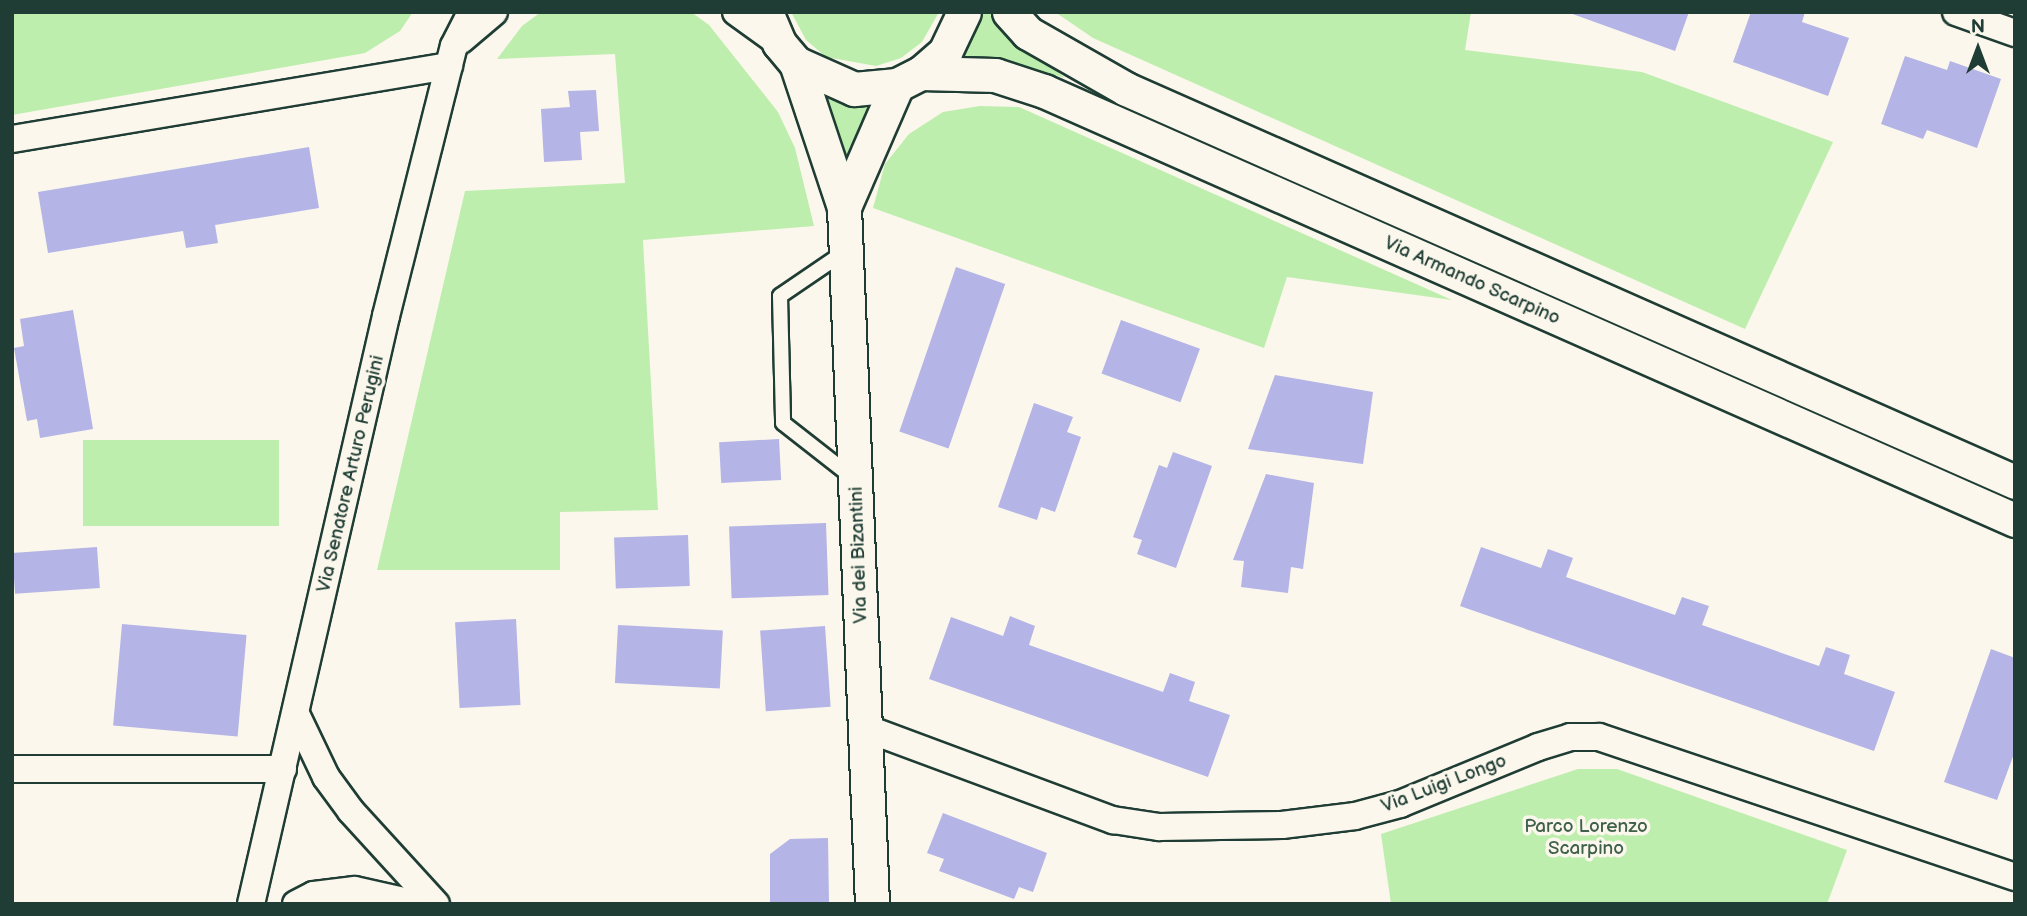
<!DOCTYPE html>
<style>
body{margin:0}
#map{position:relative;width:2027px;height:916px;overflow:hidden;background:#fbf7ec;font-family:"Balsamiq Sans",sans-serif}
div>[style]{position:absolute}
.green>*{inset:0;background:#beeead;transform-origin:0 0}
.building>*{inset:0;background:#b4b4e6;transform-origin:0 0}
.roads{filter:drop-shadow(2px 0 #1f3d34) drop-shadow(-2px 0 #1f3d34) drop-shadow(0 2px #1f3d34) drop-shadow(0 -2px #1f3d34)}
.service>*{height:14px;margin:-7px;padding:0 7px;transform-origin:7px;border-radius:7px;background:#fbf7ec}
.minor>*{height:26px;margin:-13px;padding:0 13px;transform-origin:13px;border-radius:13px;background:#fbf7ec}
.tertiary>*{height:33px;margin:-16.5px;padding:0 16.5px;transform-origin:16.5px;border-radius:16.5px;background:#fbf7ec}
span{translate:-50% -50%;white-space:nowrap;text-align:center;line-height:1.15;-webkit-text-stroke:7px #fbf7ec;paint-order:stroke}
.street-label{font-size:19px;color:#1f3d34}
.park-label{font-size:19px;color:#3f604c}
.frame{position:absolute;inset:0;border:14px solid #1f3d34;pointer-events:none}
.north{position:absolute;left:1943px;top:14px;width:70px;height:70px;-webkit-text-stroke:5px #fbf7ec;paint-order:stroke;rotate:0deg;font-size:19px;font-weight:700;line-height:28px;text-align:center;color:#1f3d34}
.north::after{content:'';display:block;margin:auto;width:24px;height:32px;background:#1f3d34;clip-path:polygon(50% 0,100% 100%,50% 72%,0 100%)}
</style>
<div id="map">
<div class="green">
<i style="clip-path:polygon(12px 12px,413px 12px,400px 31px,365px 53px,12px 115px)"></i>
<i style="clip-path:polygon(541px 12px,691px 12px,709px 25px,778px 112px,795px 148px,814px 226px,643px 240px,658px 510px,560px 512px,560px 570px,377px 570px,465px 191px,625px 183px,615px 54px,497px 59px,522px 26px)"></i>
<i style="clip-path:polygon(791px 12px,939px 12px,922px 42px,901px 58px,876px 66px,826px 57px,806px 40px)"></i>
<i style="clip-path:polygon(976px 12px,993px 12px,1021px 43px,1065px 78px,1005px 61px,956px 63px)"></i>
<i style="clip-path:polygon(1055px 12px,1471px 12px,1465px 50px,1642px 72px,1833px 142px,1745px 329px,1093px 38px)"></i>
<i style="clip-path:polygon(817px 93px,873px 101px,846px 157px,841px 155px)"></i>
<i style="clip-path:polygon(980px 106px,1019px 107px,1452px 300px,1287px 277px,1264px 348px,873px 208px,885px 164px,909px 134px,943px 112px)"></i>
<i style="left:83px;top:440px;width:196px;height:86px"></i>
<i style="clip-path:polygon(1578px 769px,1617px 769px,1847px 850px,1827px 904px,1391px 904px,1381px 834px)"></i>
</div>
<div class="building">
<i style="clip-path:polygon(1567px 12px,1689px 12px,1675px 51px)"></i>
<i style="clip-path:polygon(1751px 12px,1805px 12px,1802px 22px,1849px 38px,1828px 96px,1733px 62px)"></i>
<i style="clip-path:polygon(1905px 56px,1947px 70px,1950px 61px,2001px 79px,1977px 148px,1927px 130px,1923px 139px,1881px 124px)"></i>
<i style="clip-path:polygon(596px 90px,599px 131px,580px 132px,582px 160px,544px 162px,541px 109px,570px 107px,568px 91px)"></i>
<i style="clip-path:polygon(309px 147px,319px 208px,215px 225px,218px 243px,186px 248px,183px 231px,48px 253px,38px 192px)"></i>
<i style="left:956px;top:267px;width:52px;height:174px;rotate:19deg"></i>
<i style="clip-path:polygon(73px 310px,93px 429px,40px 438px,37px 419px,27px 421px,14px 348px,24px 346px,20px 319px)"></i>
<i style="left:1121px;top:320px;width:84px;height:57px;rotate:20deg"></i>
<i style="clip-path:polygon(1275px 375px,1373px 392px,1363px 464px,1248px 449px)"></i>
<i style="clip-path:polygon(1034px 403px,1073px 417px,1067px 432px,1081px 437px,1055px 512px,1041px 507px,1037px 520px,998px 507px)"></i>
<i style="left:779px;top:439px;width:41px;height:60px;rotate:87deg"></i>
<i style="clip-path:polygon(1173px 452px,1212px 466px,1176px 568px,1137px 554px,1142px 540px,1133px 537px,1159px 465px,1167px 468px)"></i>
<i style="clip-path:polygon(1266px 474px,1314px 483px,1303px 569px,1291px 567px,1288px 593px,1241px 587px,1244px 561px,1233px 560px)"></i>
<i style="left:826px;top:523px;width:72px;height:97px;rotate:88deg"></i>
<i style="left:688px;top:535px;width:51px;height:74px;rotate:88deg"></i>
<i style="left:97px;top:547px;width:41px;height:85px;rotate:86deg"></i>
<i style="clip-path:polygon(1481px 547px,1541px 568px,1548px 549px,1573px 558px,1566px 577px,1675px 615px,1682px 597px,1709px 606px,1702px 625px,1819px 666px,1826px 647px,1850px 655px,1844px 674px,1895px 692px,1874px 751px,1460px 606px)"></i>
<i style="clip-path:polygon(1010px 616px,1035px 626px,1029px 645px,1163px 692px,1170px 673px,1195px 682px,1189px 701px,1230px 715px,1208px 777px,929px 679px,951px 617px,1003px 636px)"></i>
<i style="left:516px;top:619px;width:86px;height:61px;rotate:87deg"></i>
<i style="left:122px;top:624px;width:125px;height:102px;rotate:5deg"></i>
<i style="left:618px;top:625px;width:105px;height:58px;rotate:3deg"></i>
<i style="left:825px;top:626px;width:81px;height:65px;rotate:86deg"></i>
<i style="clip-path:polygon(1991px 649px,2015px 658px,2015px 751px,1997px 800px,1944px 782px)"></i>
<i style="clip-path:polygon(943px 813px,1047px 853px,1033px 892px,1019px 887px,1014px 899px,939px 871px,944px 859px,927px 853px)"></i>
<i style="clip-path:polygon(828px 838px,829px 904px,770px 904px,770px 854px,790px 839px)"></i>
</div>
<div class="roads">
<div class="service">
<i style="left:843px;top:253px;width:76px;rotate:145.7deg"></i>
<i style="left:780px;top:296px;width:127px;rotate:88.6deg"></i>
<i style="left:783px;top:423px;width:88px;rotate:38deg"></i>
</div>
<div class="minor">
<i style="left:736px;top:12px;width:53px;rotate:35.8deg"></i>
<i style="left:1956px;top:12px;width:63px;rotate:19.6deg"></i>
<i style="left:461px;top:40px;width:43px;rotate:-40.3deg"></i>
<i style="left:12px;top:139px;width:443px;rotate:-9.5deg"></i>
<i style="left:296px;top:714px;width:70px;rotate:64.5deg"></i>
<i style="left:326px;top:777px;width:42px;rotate:53.7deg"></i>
<i style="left:351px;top:811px;width:126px;rotate:47.6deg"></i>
<i style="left:865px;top:728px;width:265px;rotate:20.4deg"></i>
<i style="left:1113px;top:820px;width:47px;rotate:8.7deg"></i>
<i style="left:1159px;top:827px;width:123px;rotate:-0.9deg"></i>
<i style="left:1282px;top:825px;width:74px;rotate:-7deg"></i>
<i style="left:1355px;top:816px;width:47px;rotate:-14.9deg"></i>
<i style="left:1400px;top:804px;width:149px;rotate:-22.4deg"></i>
<i style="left:1538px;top:747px;width:34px;rotate:-17deg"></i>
<i style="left:1570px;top:737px;width:29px"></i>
<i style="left:1599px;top:737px;width:439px;rotate:18.6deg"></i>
<i style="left:12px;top:769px;width:271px"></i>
<i style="left:251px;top:904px;width:603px;rotate:-77.07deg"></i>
<i style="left:386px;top:316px;width:278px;rotate:-75.9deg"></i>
<i style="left:454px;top:46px;width:38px;rotate:-63deg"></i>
<i style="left:296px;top:904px;width:20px;rotate:-27deg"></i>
<i style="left:314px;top:895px;width:41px;rotate:-7deg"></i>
<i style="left:355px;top:890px;width:64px;rotate:12.7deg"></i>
</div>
<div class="tertiary">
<i style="left:766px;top:12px;width:34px;rotate:67deg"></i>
<i style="left:779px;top:43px;width:26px;rotate:50deg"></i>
<i style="left:796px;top:63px;width:64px;rotate:24.1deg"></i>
<i style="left:854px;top:89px;width:43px;rotate:-5.3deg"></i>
<i style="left:897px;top:85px;width:27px;rotate:-27deg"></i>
<i style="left:921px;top:73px;width:32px;rotate:-41deg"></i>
<i style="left:945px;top:52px;width:44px;rotate:-64.6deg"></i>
<i style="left:1009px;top:12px;width:28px;rotate:48deg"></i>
<i style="left:1028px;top:33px;width:113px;rotate:29.7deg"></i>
<i style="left:1126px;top:89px;width:972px;rotate:23.85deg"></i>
<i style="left:796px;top:63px;width:152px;rotate:71.6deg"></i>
<i style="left:844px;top:207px;width:698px;rotate:87.7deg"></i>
<i style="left:921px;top:73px;width:74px;rotate:1.5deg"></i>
<i style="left:995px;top:75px;width:52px;rotate:18.1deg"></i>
<i style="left:1044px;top:91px;width:1062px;rotate:23.84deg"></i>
<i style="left:844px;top:207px;width:133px;rotate:-66.5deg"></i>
</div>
</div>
<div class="street-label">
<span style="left:1472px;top:281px;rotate:24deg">Via Armando Scarpino</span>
<span style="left:351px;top:474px;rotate:-77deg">Via Senatore Arturo Perugini</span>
<span style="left:859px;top:555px;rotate:-92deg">Via dei Bizantini</span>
<span style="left:1444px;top:784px;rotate:-21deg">Via Luigi Longo</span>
</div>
<div class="park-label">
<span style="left:1586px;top:838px">Parco Lorenzo<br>Scarpino</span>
</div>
<div class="frame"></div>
<div class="north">N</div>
</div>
